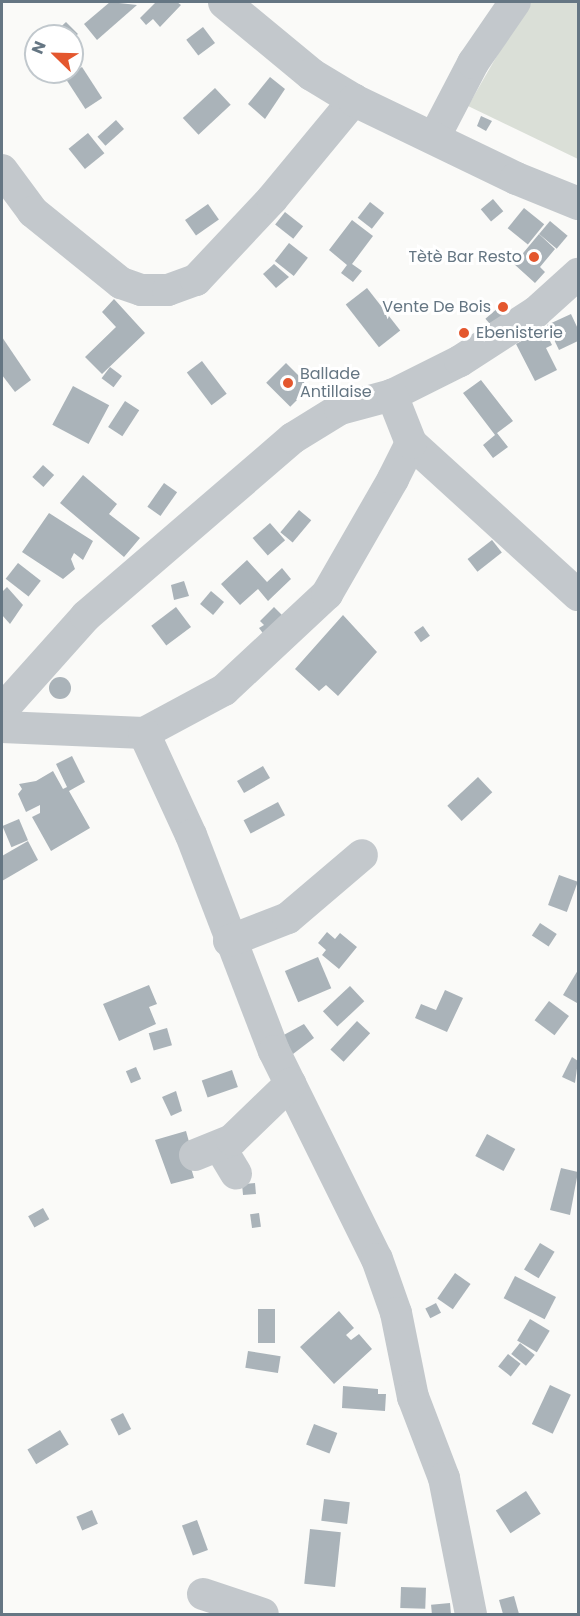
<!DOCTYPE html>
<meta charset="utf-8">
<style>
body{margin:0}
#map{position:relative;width:580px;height:1616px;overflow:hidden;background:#fafaf8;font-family:Poppins,sans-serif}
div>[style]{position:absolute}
.green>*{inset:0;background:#dadfd7}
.building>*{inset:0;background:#aab3b9;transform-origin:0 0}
.round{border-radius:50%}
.minor>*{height:32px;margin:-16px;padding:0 16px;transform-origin:16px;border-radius:16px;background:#c3c8cc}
.tertiary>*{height:33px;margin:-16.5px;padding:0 16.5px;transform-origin:16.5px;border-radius:16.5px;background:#c3c8cc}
.dots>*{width:16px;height:16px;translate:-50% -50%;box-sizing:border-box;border:3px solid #fff;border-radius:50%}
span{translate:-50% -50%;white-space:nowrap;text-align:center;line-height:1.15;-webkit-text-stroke:6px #fff;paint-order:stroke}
.poi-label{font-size:16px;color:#657683}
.right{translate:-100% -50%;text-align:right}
.left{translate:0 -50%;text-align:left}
.frame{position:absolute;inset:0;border:3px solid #657683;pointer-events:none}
.north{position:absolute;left:24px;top:24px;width:60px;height:60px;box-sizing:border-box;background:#fff;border:2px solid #c1c8cd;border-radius:50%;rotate:293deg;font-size:16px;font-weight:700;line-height:24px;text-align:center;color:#657683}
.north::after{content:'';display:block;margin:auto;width:21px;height:27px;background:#e4572e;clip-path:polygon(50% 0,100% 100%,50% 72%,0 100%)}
</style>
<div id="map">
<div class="green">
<i style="clip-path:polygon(528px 2px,578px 2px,578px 159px,468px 106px)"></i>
</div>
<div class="building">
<i style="clip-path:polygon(110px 2px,137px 5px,97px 40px,84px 24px)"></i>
<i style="clip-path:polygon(156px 2px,177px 2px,181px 5px,160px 27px,153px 19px,146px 25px,140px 18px)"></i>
<i style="clip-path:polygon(66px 22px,78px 34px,72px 39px,72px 36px,51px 36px)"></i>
<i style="left:203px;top:27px;width:20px;height:21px;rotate:53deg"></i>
<i style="left:82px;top:67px;width:37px;height:20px;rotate:57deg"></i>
<i style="clip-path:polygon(270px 77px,285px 89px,265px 119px,248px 104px)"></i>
<i style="left:215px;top:88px;width:23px;height:44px;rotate:47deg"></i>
<i style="clip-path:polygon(481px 116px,492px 121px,486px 131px,477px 126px)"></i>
<i style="left:116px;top:120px;width:12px;height:25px;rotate:48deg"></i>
<i style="left:88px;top:133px;width:26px;height:25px;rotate:51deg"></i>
<i style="left:493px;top:199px;width:16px;height:16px;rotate:50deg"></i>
<i style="left:370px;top:202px;width:18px;height:20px;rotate:38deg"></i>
<i style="left:208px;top:204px;width:19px;height:28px;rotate:55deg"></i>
<i style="left:524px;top:208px;width:26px;height:26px;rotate:39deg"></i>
<i style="left:285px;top:212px;width:23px;height:16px;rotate:38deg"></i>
<i style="clip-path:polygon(352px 220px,373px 236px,352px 264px,362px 271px,353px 282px,341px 273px,347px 265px,329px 250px)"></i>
<i style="left:550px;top:221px;width:23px;height:17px;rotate:40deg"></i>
<i style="clip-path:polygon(539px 234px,555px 249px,540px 267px,545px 272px,535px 283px,514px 264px)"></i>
<i style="left:289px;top:243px;width:24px;height:23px;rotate:38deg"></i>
<i style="clip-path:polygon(274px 264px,289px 277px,276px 288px,263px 274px)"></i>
<i style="left:367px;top:288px;width:54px;height:27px;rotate:52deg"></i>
<i style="clip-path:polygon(114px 299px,145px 333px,102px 374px,85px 357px,116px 327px,102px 312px)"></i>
<i style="left:499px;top:307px;width:9px;height:18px;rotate:49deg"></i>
<i style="clip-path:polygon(571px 314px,578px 329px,578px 341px,559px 350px,547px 325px)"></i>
<i style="clip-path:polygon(544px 329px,552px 345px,546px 348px,557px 370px,535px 381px,516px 344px)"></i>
<i style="clip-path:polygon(2px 337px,31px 380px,15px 392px,2px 375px)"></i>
<i style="left:202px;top:361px;width:41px;height:19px;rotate:53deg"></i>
<i style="left:286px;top:363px;width:34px;height:28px;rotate:45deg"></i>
<i style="left:110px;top:367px;width:15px;height:14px;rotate:37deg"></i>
<i style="clip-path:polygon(481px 380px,513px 421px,497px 433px,508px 447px,493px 458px,483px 445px,495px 435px,463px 393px)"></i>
<i style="left:73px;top:386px;width:41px;height:44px;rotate:28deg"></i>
<i style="left:125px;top:401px;width:17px;height:31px;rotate:33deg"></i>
<i style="left:43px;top:465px;width:15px;height:16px;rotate:42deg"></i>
<i style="clip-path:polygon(83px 475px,117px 504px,109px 514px,140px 538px,124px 557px,60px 503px)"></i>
<i style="left:164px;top:483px;width:16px;height:29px;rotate:35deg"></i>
<i style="left:299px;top:510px;width:16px;height:29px;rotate:40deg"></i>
<i style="clip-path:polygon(49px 513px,93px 541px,83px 560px,74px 553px,71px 559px,75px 569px,63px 579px,22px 552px)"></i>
<i style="left:270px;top:523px;width:23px;height:23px;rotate:49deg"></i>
<i style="left:492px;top:540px;width:16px;height:31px;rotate:52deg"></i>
<i style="clip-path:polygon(247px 560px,267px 582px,282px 568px,291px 579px,268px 601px,258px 589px,240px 605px,221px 584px)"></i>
<i style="left:18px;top:563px;width:29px;height:20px;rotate:38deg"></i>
<i style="clip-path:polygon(184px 581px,189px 596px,174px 600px,171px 585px)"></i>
<i style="clip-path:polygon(7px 587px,23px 605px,10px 624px,2px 615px,2px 592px)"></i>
<i style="left:211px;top:591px;width:17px;height:17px;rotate:40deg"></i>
<i style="left:176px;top:607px;width:25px;height:31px;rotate:53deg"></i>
<i style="clip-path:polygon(274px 607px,284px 617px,265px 636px,259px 628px,264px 625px,260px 621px)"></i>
<i style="clip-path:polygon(343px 615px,377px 652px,338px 696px,326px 685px,319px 691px,295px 669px)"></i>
<i style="left:423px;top:626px;width:12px;height:11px;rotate:55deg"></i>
<i class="round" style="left:49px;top:677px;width:22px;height:22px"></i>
<i style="clip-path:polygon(72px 756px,85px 782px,69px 791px,90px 828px,51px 851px,32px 817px,40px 813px,40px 805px,26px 812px,18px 794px,22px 789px,19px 784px,36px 781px,53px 771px,63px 789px,67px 787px,56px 764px)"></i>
<i style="left:263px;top:766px;width:14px;height:30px;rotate:60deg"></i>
<i style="left:478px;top:777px;width:21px;height:42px;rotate:47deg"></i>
<i style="left:278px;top:802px;width:15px;height:39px;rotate:62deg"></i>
<i style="left:19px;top:819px;width:23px;height:18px;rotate:67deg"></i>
<i style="clip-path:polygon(28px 841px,38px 860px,2px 881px,2px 856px)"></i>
<i style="left:559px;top:875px;width:20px;height:32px;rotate:20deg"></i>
<i style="left:540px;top:923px;width:20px;height:15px;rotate:33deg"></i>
<i style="clip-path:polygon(327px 932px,335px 939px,340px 933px,357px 947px,339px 969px,322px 955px,326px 950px,318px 943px)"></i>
<i style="left:318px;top:957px;width:34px;height:36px;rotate:67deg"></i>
<i style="clip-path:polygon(578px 970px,578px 1000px,577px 1003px,563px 995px)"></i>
<i style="clip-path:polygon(149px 985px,157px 1004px,149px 1007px,156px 1024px,119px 1041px,103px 1004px)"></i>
<i style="left:350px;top:986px;width:21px;height:37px;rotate:47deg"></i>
<i style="clip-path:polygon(445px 990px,463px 998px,447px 1032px,415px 1018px,421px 1004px,436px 1010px)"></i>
<i style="left:549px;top:1001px;width:25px;height:24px;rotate:37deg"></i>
<i style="left:357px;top:1021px;width:18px;height:39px;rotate:43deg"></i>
<i style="clip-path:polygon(304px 1024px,314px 1038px,293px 1054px,280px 1037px)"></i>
<i style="left:167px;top:1028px;width:18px;height:19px;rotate:74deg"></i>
<i style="clip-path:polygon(572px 1057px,578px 1061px,575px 1083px,562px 1077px)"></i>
<i style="left:136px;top:1067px;width:13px;height:11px;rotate:67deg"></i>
<i style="left:232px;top:1070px;width:18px;height:32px;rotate:71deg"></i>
<i style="clip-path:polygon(176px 1091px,182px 1111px,171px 1116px,162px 1097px)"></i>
<i style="clip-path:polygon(186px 1131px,191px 1149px,186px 1151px,194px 1178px,171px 1184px,155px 1140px)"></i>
<i style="left:487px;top:1134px;width:32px;height:25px;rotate:28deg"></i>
<i style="clip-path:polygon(561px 1168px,578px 1172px,570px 1215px,550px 1210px)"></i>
<i style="left:255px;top:1183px;width:11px;height:13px;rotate:85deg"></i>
<i style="left:43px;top:1208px;width:13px;height:17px;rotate:61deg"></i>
<i style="left:259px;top:1213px;width:14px;height:9px;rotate:82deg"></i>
<i style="left:540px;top:1243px;width:17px;height:31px;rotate:31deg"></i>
<i style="left:455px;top:1273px;width:19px;height:31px;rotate:35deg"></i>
<i style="left:515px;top:1276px;width:46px;height:25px;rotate:27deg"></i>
<i style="left:436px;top:1303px;width:11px;height:12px;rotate:63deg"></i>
<i style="left:258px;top:1309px;width:17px;height:34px"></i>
<i style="clip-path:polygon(339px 1311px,354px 1328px,346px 1335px,351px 1340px,359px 1334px,372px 1349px,334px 1384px,300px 1347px)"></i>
<i style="left:530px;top:1319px;width:23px;height:25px;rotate:31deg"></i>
<i style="left:520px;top:1343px;width:19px;height:14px;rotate:39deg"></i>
<i style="left:248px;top:1351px;width:33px;height:17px;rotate:9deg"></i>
<i style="left:508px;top:1354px;width:16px;height:16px;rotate:38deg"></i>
<i style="left:550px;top:1385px;width:23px;height:43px;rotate:25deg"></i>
<i style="clip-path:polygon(343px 1386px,378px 1389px,378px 1394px,386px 1394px,385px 1411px,342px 1408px)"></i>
<i style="left:123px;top:1413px;width:18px;height:14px;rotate:63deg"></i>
<i style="left:314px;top:1424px;width:25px;height:22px;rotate:21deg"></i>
<i style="left:60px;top:1430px;width:17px;height:38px;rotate:59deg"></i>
<i style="left:526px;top:1491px;width:27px;height:36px;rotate:57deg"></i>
<i style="left:324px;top:1499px;width:26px;height:22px;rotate:7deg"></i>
<i style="left:92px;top:1510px;width:15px;height:17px;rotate:67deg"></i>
<i style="left:197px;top:1520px;width:32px;height:16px;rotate:70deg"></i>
<i style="left:310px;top:1529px;width:31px;height:55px;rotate:6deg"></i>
<i style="left:401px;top:1587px;width:25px;height:21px;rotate:2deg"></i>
<i style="clip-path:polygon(514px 1596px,519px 1614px,503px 1614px,499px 1600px)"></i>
<i style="left:450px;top:1603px;width:11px;height:19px;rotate:85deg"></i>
</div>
<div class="minor">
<i style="left:434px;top:138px;width:85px;rotate:-62.5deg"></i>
<i style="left:473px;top:63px;width:74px;rotate:-55.5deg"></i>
<i style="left:2px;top:170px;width:52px;rotate:53.6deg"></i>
<i style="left:33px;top:212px;width:113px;rotate:38.9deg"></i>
<i style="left:121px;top:283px;width:21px;rotate:19deg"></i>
<i style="left:141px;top:290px;width:27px"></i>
<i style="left:168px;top:290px;width:30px;rotate:-20deg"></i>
<i style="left:196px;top:280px;width:111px;rotate:-46.8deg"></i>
<i style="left:272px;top:199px;width:129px;rotate:-50.4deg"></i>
<i style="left:411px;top:443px;width:226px;rotate:42.3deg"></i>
<i style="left:2px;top:710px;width:126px;rotate:-48.2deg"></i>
<i style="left:86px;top:616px;width:273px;rotate:-40.7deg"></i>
<i style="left:293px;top:438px;width:55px;rotate:-31.7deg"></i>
<i style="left:340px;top:409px;width:54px;rotate:-15.1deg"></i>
<i style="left:392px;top:395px;width:76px;rotate:-26.6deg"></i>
<i style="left:460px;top:361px;width:90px;rotate:-32.8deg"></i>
<i style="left:536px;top:312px;width:57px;rotate:-42.1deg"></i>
<i style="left:2px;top:727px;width:142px;rotate:2.4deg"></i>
<i style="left:144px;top:733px;width:91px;rotate:-28.3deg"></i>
<i style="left:224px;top:690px;width:141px;rotate:-43deg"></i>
<i style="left:327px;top:594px;width:133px;rotate:-60.1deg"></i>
<i style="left:393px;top:479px;width:40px;rotate:-63.4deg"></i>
<i style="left:411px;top:443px;width:52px;rotate:-111.6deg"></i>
<i style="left:144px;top:733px;width:112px;rotate:65.3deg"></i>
<i style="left:191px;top:835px;width:231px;rotate:69deg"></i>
<i style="left:274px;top:1051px;width:232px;rotate:63.7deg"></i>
<i style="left:377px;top:1259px;width:57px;rotate:70.6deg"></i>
<i style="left:396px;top:1313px;width:86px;rotate:78.6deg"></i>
<i style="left:413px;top:1397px;width:87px;rotate:69.1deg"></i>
<i style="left:444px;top:1478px;width:139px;rotate:78.8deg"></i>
<i style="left:229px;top:941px;width:63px;rotate:-21.3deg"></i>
<i style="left:288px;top:918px;width:97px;rotate:-40.4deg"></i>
<i style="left:220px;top:1147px;width:31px;rotate:59deg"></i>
<i style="left:195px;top:1155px;width:40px;rotate:-22deg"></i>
<i style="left:232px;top:1140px;width:81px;rotate:-44deg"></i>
<i style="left:203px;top:1594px;width:63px;rotate:18.4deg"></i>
</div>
<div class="tertiary">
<i style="left:224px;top:2px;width:113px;rotate:39.6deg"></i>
<i style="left:311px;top:74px;width:50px;rotate:31.2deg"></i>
<i style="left:354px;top:100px;width:180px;rotate:25.7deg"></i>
<i style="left:516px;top:178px;width:67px;rotate:22deg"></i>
</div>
<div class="dots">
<i style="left:534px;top:257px;background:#e4572e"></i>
<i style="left:503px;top:307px;background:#e4572e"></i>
<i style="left:464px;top:333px;background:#e4572e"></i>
<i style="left:288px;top:383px;background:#e4572e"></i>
</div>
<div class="poi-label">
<span class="right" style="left:522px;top:257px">Tètè Bar Resto</span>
<span class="right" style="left:491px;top:307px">Vente De Bois</span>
<span class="left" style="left:476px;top:333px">Ebenisterie</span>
<span class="left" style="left:300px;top:383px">Ballade<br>Antillaise</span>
</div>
<div class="frame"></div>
<div class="north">N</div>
</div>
